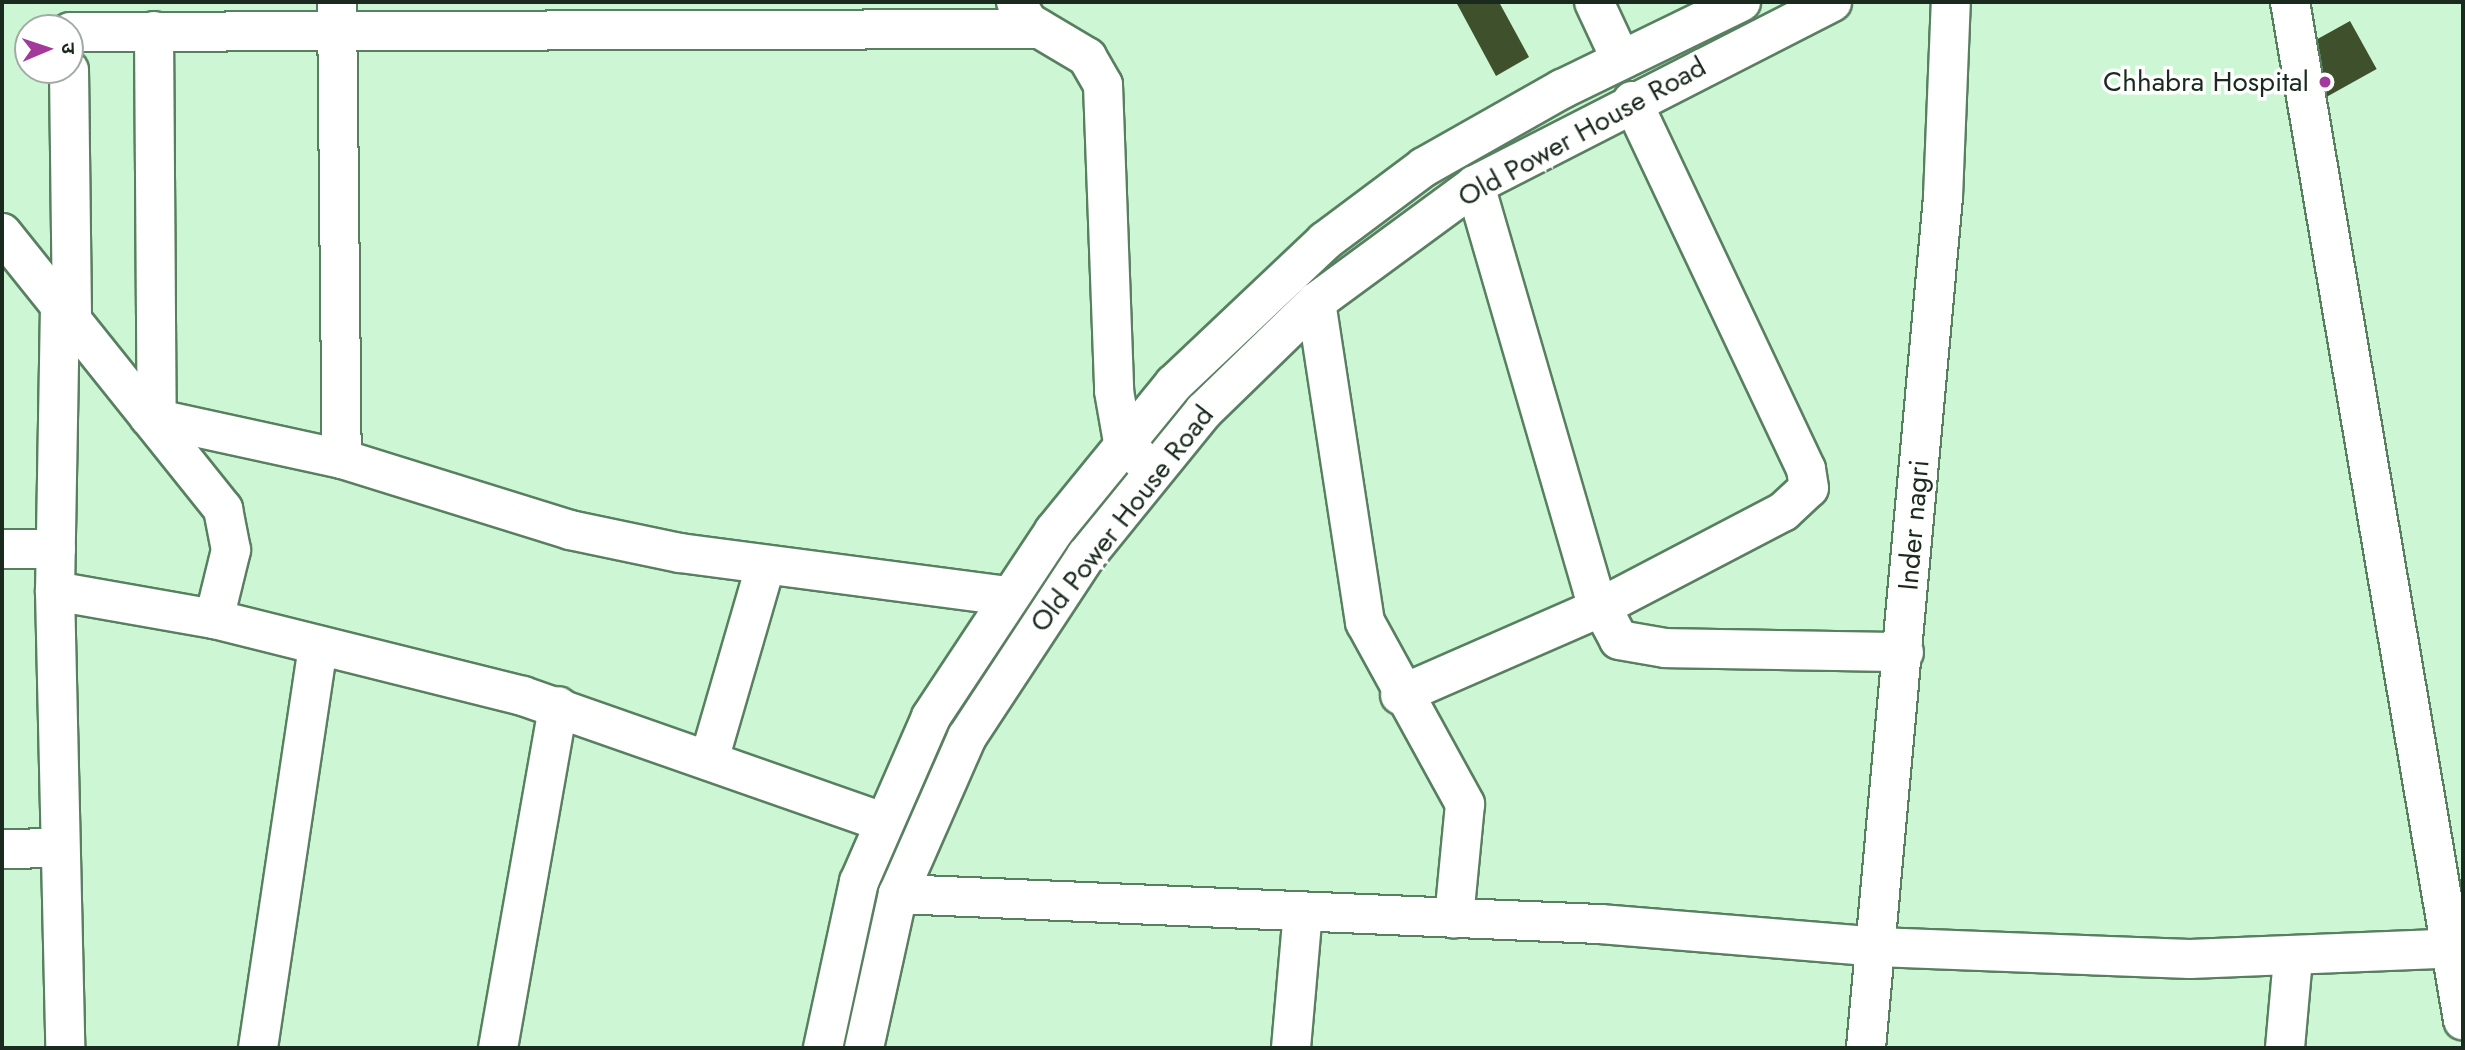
<!DOCTYPE html>
<meta charset="utf-8">
<style>
body{margin:0}
#map{position:relative;width:2465px;height:1050px;overflow:hidden;background:#cdf7d4;font-family:Jost,"Noto Sans Devanagari",sans-serif}
div>[style]{position:absolute}
.building>*{inset:0;background:#3f512c;transform-origin:0 0}
.roads{filter:drop-shadow(2px 0 #587f60) drop-shadow(-2px 0 #587f60) drop-shadow(0 2px #587f60) drop-shadow(0 -2px #587f60)}
.minor>*{height:38px;margin:-19px;padding:0 19px;transform-origin:19px;border-radius:19px;background:#fff}
.highway>*{height:38px;margin:-19px;padding:0 19px;transform-origin:19px;border-radius:19px;background:#fff}
.dots>*{width:19px;height:19px;translate:-50% -50%;box-sizing:border-box;border:4px solid #fff;border-radius:50%}
span{translate:-50% -50%;white-space:nowrap;text-align:center;line-height:1.15;-webkit-text-stroke:7px #fff;paint-order:stroke}
.poi-label{font-size:28px;color:#1a2a1e}
.right{translate:-100% -50%;text-align:right}
.street-label{font-size:28px;color:#1a2a1e}
.frame{position:absolute;inset:0;border:4px solid #1a2a1e;pointer-events:none}
.north{position:absolute;left:14px;top:14px;width:70px;height:70px;box-sizing:border-box;background:#fff;border:2px solid #a3aaa5;border-radius:50%;rotate:88deg;font-size:19px;font-weight:700;line-height:28px;text-align:center;color:#1a2a1e}
.north::after{content:'';display:block;margin:auto;width:24px;height:32px;background:#a2399b;clip-path:polygon(50% 0,100% 100%,50% 72%,0 100%)}
</style>
<div id="map">
<div class="building">
<i style="clip-path:polygon(1456px 2px,1499px 2px,1529px 57px,1496px 76px)"></i>
<i style="left:2350px;top:21px;width:55px;height:78px;rotate:61deg"></i>
</div>
<div class="roads">
<div class="minor">
<i style="left:1016px;top:2px;width:23px;rotate:59deg"></i>
<i style="left:1028px;top:22px;width:69px;rotate:30.7deg"></i>
<i style="left:1087px;top:57px;width:32px;rotate:60deg"></i>
<i style="left:1103px;top:85px;width:306px;rotate:87.9deg"></i>
<i style="left:1114px;top:391px;width:52px;rotate:80deg"></i>
<i style="left:1123px;top:442px;width:42px;rotate:44deg"></i>
<i style="left:1594px;top:2px;width:64px;rotate:65deg"></i>
<i style="left:2290px;top:2px;width:1033px;rotate:80.36deg"></i>
<i style="left:337px;top:4px;width:455px;rotate:89.4deg"></i>
<i style="left:154px;top:31px;width:388px;rotate:89.6deg"></i>
<i style="left:70px;top:32px;width:969px;rotate:-0.18deg"></i>
<i style="left:69px;top:70px;width:253px;rotate:89.3deg"></i>
<i style="left:1475px;top:185px;width:423px;rotate:73.8deg"></i>
<i style="left:1593px;top:591px;width:55px;rotate:62deg"></i>
<i style="left:1619px;top:640px;width:47px;rotate:9.9deg"></i>
<i style="left:1665px;top:648px;width:239px;rotate:1deg"></i>
<i style="left:2px;top:233px;width:354px;rotate:51.3deg"></i>
<i style="left:223px;top:509px;width:42px;rotate:79deg"></i>
<i style="left:231px;top:550px;width:71px;rotate:103.8deg"></i>
<i style="left:1316px;top:302px;width:324px;rotate:81.3deg"></i>
<i style="left:1365px;top:622px;width:208px;rotate:61.2deg"></i>
<i style="left:1465px;top:804px;width:115px;rotate:95.5deg"></i>
<i style="left:60px;top:306px;width:285px;rotate:91deg"></i>
<i style="left:55px;top:591px;width:457px;rotate:88.7deg"></i>
<i style="left:149px;top:417px;width:198px;rotate:12.3deg"></i>
<i style="left:342px;top:459px;width:239px;rotate:17.3deg"></i>
<i style="left:570px;top:530px;width:112px;rotate:11.8deg"></i>
<i style="left:680px;top:553px;width:331px;rotate:7.5deg"></i>
<i style="left:2px;top:549px;width:54px"></i>
<i style="left:55px;top:591px;width:161px;rotate:10deg"></i>
<i style="left:214px;top:619px;width:318px;rotate:14deg"></i>
<i style="left:523px;top:696px;width:380px;rotate:19.3deg"></i>
<i style="left:1400px;top:695px;width:217px;rotate:-23.6deg"></i>
<i style="left:1599px;top:608px;width:208px;rotate:-27.6deg"></i>
<i style="left:1783px;top:512px;width:35px;rotate:-43deg"></i>
<i style="left:1809px;top:488px;width:19px;rotate:-99deg"></i>
<i style="left:1806px;top:469px;width:407px;rotate:-115.3deg"></i>
<i style="left:709px;top:760px;width:201px;rotate:-73.8deg"></i>
<i style="left:2px;top:849px;width:58px;rotate:-1deg"></i>
<i style="left:898px;top:894px;width:703px;rotate:2.45deg"></i>
<i style="left:1600px;top:924px;width:278px;rotate:4.7deg"></i>
<i style="left:1877px;top:947px;width:313px;rotate:2.2deg"></i>
<i style="left:2190px;top:959px;width:273px;rotate:-2.3deg"></i>
<i style="left:258px;top:1048px;width:407px;rotate:-81.5deg"></i>
<i style="left:498px;top:1048px;width:347px;rotate:-80deg"></i>
<i style="left:1291px;top:1048px;width:137px;rotate:-85deg"></i>
<i style="left:1866px;top:1048px;width:854px;rotate:-84.83deg"></i>
<i style="left:1943px;top:197px;width:195px;rotate:-87.7deg"></i>
<i style="left:2285px;top:1048px;width:90px;rotate:-84.9deg"></i>
</div>
<div class="highway">
<i style="left:823px;top:1048px;width:170px;rotate:-77.8deg"></i>
<i style="left:859px;top:882px;width:180px;rotate:-66.4deg"></i>
<i style="left:931px;top:717px;width:223px;rotate:-56.5deg"></i>
<i style="left:1054px;top:531px;width:190px;rotate:-50.8deg"></i>
<i style="left:1174px;top:384px;width:208px;rotate:-43.4deg"></i>
<i style="left:1325px;top:241px;width:124px;rotate:-36.8deg"></i>
<i style="left:1424px;top:167px;width:159px;rotate:-29.5deg"></i>
<i style="left:1562px;top:89px;width:199px;rotate:-25.9deg"></i>
<i style="left:864px;top:1048px;width:158px;rotate:-77.6deg"></i>
<i style="left:898px;top:894px;width:171px;rotate:-66.3deg"></i>
<i style="left:967px;top:737px;width:217px;rotate:-56.7deg"></i>
<i style="left:1086px;top:556px;width:187px;rotate:-50.9deg"></i>
<i style="left:1204px;top:411px;width:156px;rotate:-44.2deg"></i>
<i style="left:1316px;top:302px;width:197px;rotate:-36.3deg"></i>
<i style="left:1475px;top:185px;width:401px;rotate:-27.1deg"></i>
</div>
</div>
<div class="dots">
<i style="left:2325px;top:82px;background:#a2399b"></i>
</div>
<div class="poi-label">
<span class="right" style="left:2309px;top:82px">Chhabra Hospital</span>
</div>
<div class="street-label">
<span style="left:1582px;top:132px;rotate:-29deg">Old Power House Road</span>
<span style="left:1122px;top:519px;rotate:-52deg">Old Power House Road</span>
<span style="left:1914px;top:525px;rotate:-85deg">Inder nagri</span>
</div>
<div class="frame"></div>
<div class="north">उ</div>
</div>
